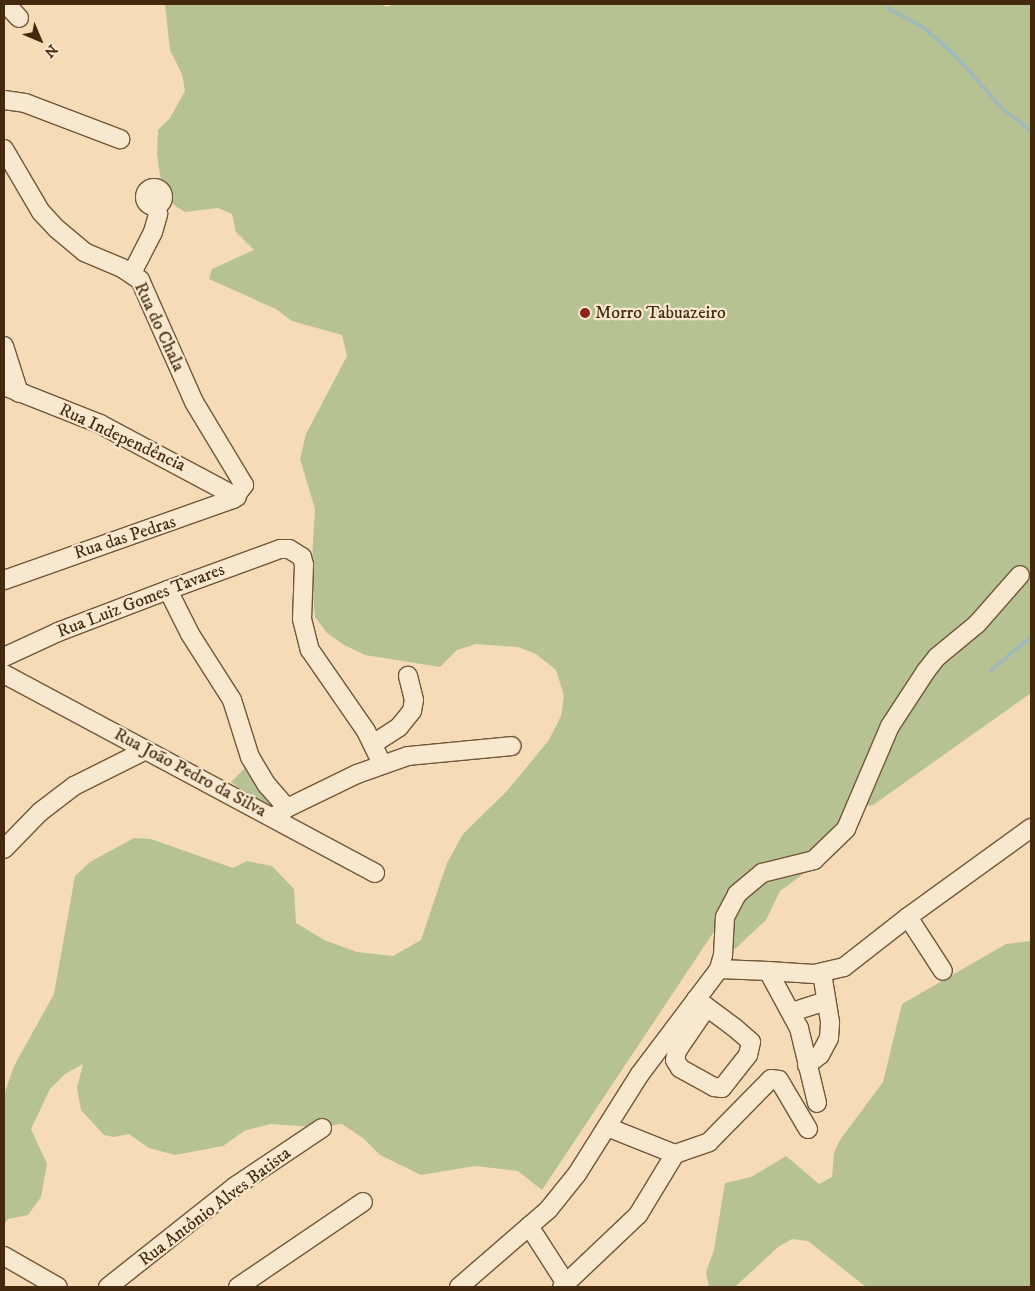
<!DOCTYPE html>
<meta charset="utf-8">
<style>
body{margin:0}
#map{position:relative;width:1035px;height:1291px;overflow:hidden;background:#f5dcb6;font-family:"IM FELL DW Pica",serif}
div>[style]{position:absolute}
.green>*{inset:0;background:#b6c292}
.stream>*{height:4px;margin:-2px;padding:0 2px;transform-origin:2px;border-radius:2px;background:#a0b9b8}
.roads{filter:drop-shadow(1px 0 #715638) drop-shadow(-1px 0 #715638) drop-shadow(0 1px #715638) drop-shadow(0 -1px #715638)}
.minor>*{height:18px;margin:-9px;padding:0 9px;transform-origin:9px;border-radius:9px;background:#f8e8d0}
.minor>.ring{margin:-9px;padding:0;box-sizing:content-box;background:none;border:18px solid #f8e8d0;border-radius:50%}
.dots>*{width:14px;height:14px;translate:-50% -50%;box-sizing:border-box;border:2px solid #f8e8d0;border-radius:50%}
span{translate:-50% -50%;white-space:nowrap;text-align:center;line-height:1.15;-webkit-text-stroke:4.5px #f8e8d0;paint-order:stroke}
.poi-label{font-size:18px;color:#45290e}
.left{translate:0 -50%;text-align:left}
.street-label{font-size:18px;color:#45290e}
.frame{position:absolute;inset:0;border:5px solid #45290e;pointer-events:none}
.north{position:absolute;left:15px;top:15px;width:50px;height:50px;-webkit-text-stroke:4px #f8e8d0;paint-order:stroke;rotate:135deg;font-size:14px;font-weight:700;line-height:20px;text-align:center;color:#45290e}
.north::after{content:'';display:block;margin:auto;width:18px;height:22px;background:#45290e;clip-path:polygon(50% 0,100% 100%,50% 72%,0 100%)}
</style>
<div id="map">
<div class="green">
<i style="clip-path:polygon(165px 4px,380px 4px,387px 7px,394px 4px,1031px 4px,1031px 693px,873px 805px,859px 807px,814px 866px,780px 891px,766px 920px,735px 949px,727px 934px,717px 927px,542px 1190px,518px 1171px,475px 1166px,421px 1175px,380px 1155px,363px 1138px,342px 1124px,316px 1127px,270px 1124px,244px 1131px,223px 1146px,175px 1155px,149px 1148px,129px 1134px,114px 1137px,104px 1135px,81px 1110px,77px 1088px,83px 1064px,65px 1074px,50px 1089px,31px 1129px,47px 1164px,41px 1197px,28px 1215px,8px 1219px,4px 1225px,4px 1095px,14px 1066px,54px 994px,75px 876px,90px 862px,134px 838px,151px 839px,233px 868px,247px 861px,272px 866px,294px 889px,296px 923px,324px 940px,357px 952px,393px 956px,421px 940px,447px 863px,463px 834px,507px 791px,549px 740px,561px 716px,564px 696px,556px 670px,536px 654px,518px 647px,476px 644px,457px 650px,440px 667px,384px 658px,365px 655px,344px 645px,327px 633px,315px 617px,311px 576px,315px 509px,300px 459px,306px 434px,347px 356px,342px 335px,292px 321px,276px 309px,209px 279px,212px 269px,254px 250px,236px 232px,232px 214px,218px 208px,185px 212px,174px 205px,162px 187px,157px 155px,158px 130px,170px 118px,185px 91px,182px 74px,170px 50px)"></i>
<i style="clip-path:polygon(248px 765px,276px 800px,270px 810px,231px 782px)"></i>
<i style="clip-path:polygon(1031px 941px,1031px 1287px,866px 1287px,808px 1241px,792px 1239px,778px 1247px,735px 1287px,709px 1287px,706px 1272px,714px 1250px,725px 1183px,751px 1177px,786px 1156px,819px 1184px,832px 1177px,834px 1153px,840px 1140px,883px 1082px,902px 1004px,1006px 944px)"></i>
</div>
<div class="stream">
<i style="left:888px;top:8px;width:41px;rotate:29.1deg"></i>
<i style="left:924px;top:28px;width:41px;rotate:41.1deg"></i>
<i style="left:955px;top:55px;width:69px;rotate:48.5deg"></i>
<i style="left:1001px;top:107px;width:38px;rotate:39deg"></i>
<i style="left:991px;top:670px;width:52px;rotate:-39.5deg"></i>
</div>
<div class="roads">
<div class="minor">
<i style="left:6px;top:4px;width:19px;rotate:47deg"></i>
<i style="left:4px;top:100px;width:21px;rotate:8deg"></i>
<i style="left:25px;top:103px;width:102px;rotate:20.8deg"></i>
<i style="left:4px;top:149px;width:73px;rotate:59.6deg"></i>
<i style="left:41px;top:212px;width:23px;rotate:47deg"></i>
<i style="left:57px;top:229px;width:35px;rotate:40deg"></i>
<i style="left:84px;top:252px;width:41px;rotate:22.8deg"></i>
<i style="left:122px;top:268px;width:22px;rotate:34deg"></i>
<i style="left:140px;top:280px;width:133px;rotate:66.1deg"></i>
<i style="left:194px;top:402px;width:97px;rotate:58.9deg"></i>
<i style="left:244px;top:485px;width:18px;rotate:128deg"></i>
<i style="left:233px;top:499px;width:243px;rotate:160.5deg"></i>
<i class="ring" style="left:145px;top:188px;width:0;height:0"></i>
<i style="left:132px;top:273px;width:46px;rotate:-62.9deg"></i>
<i style="left:153px;top:232px;width:19px;rotate:-74deg"></i>
<i style="left:158px;top:214px;width:9px;rotate:-111deg"></i>
<i style="left:4px;top:346px;width:49px;rotate:72.3deg"></i>
<i style="left:4px;top:386px;width:103px;rotate:21.6deg"></i>
<i style="left:100px;top:424px;width:155px;rotate:28.1deg"></i>
<i style="left:168px;top:590px;width:49px;rotate:63.4deg"></i>
<i style="left:190px;top:634px;width:78px;rotate:57.5deg"></i>
<i style="left:232px;top:700px;width:60px;rotate:72.5deg"></i>
<i style="left:250px;top:757px;width:33px;rotate:59deg"></i>
<i style="left:267px;top:785px;width:30px;rotate:49deg"></i>
<i style="left:287px;top:808px;width:17px;rotate:147deg"></i>
<i style="left:4px;top:657px;width:60px;rotate:-24.8deg"></i>
<i style="left:58px;top:632px;width:118px;rotate:-20.9deg"></i>
<i style="left:168px;top:590px;width:119px;rotate:-20.1deg"></i>
<i style="left:280px;top:549px;width:9px"></i>
<i style="left:289px;top:549px;width:15px;rotate:32deg"></i>
<i style="left:302px;top:557px;width:8px;rotate:76deg"></i>
<i style="left:304px;top:565px;width:54px;rotate:92.1deg"></i>
<i style="left:302px;top:619px;width:32px;rotate:76deg"></i>
<i style="left:310px;top:650px;width:98px;rotate:55.3deg"></i>
<i style="left:366px;top:731px;width:37px;rotate:64deg"></i>
<i style="left:4px;top:674px;width:421px;rotate:28.2deg"></i>
<i style="left:373px;top:744px;width:31px;rotate:-33deg"></i>
<i style="left:399px;top:727px;width:21px;rotate:-51deg"></i>
<i style="left:412px;top:711px;width:11px;rotate:-80deg"></i>
<i style="left:414px;top:700px;width:25px;rotate:-104deg"></i>
<i style="left:287px;top:808px;width:78px;rotate:-25.9deg"></i>
<i style="left:357px;top:774px;width:54px;rotate:-19.4deg"></i>
<i style="left:408px;top:756px;width:104px;rotate:-5.5deg"></i>
<i style="left:4px;top:849px;width:52px;rotate:-45.8deg"></i>
<i style="left:40px;top:812px;width:43px;rotate:-37.4deg"></i>
<i style="left:74px;top:786px;width:80px;rotate:-26.6deg"></i>
<i style="left:908px;top:917px;width:152px;rotate:-35.9deg"></i>
<i style="left:719px;top:969px;width:49px;rotate:2.3deg"></i>
<i style="left:768px;top:971px;width:65px;rotate:61.5deg"></i>
<i style="left:799px;top:1028px;width:77px;rotate:76.5deg"></i>
<i style="left:768px;top:971px;width:46px;rotate:3.7deg"></i>
<i style="left:814px;top:974px;width:31px;rotate:-13deg"></i>
<i style="left:844px;top:967px;width:81px;rotate:-38deg"></i>
<i style="left:908px;top:917px;width:64px;rotate:57.1deg"></i>
<i style="left:696px;top:999px;width:49px;rotate:36.6deg"></i>
<i style="left:735px;top:1028px;width:21px;rotate:41deg"></i>
<i style="left:751px;top:1042px;width:13px;rotate:103deg"></i>
<i style="left:748px;top:1055px;width:42px;rotate:128.2deg"></i>
<i style="left:722px;top:1088px;width:8px;rotate:-173deg"></i>
<i style="left:714px;top:1087px;width:39px;rotate:-151deg"></i>
<i style="left:680px;top:1068px;width:9px;rotate:-122deg"></i>
<i style="left:675px;top:1060px;width:9px;rotate:-77deg"></i>
<i style="left:677px;top:1051px;width:53px;rotate:-55.7deg"></i>
<i style="left:792px;top:1012px;width:36px;rotate:-18deg"></i>
<i style="left:807px;top:1065px;width:16px;rotate:-38deg"></i>
<i style="left:820px;top:1055px;width:19px;rotate:-62deg"></i>
<i style="left:829px;top:1038px;width:16px;rotate:-86deg"></i>
<i style="left:830px;top:1022px;width:50px;rotate:-99.3deg"></i>
<i style="left:607px;top:1127px;width:73px;rotate:21.7deg"></i>
<i style="left:529px;top:1226px;width:67px;rotate:57.3deg"></i>
<i style="left:4px;top:1256px;width:62px;rotate:29.9deg"></i>
<i style="left:108px;top:1287px;width:161px;rotate:-38.4deg"></i>
<i style="left:234px;top:1187px;width:106px;rotate:-33.8deg"></i>
<i style="left:238px;top:1287px;width:151px;rotate:-34.2deg"></i>
<i style="left:459px;top:1287px;width:118px;rotate:-40.9deg"></i>
<i style="left:548px;top:1210px;width:46px;rotate:-51.1deg"></i>
<i style="left:577px;top:1174px;width:118px;rotate:-57.8deg"></i>
<i style="left:640px;top:1074px;width:131px;rotate:-53deg"></i>
<i style="left:719px;top:969px;width:15px;rotate:-74deg"></i>
<i style="left:723px;top:955px;width:38px;rotate:-87deg"></i>
<i style="left:725px;top:917px;width:26px;rotate:-62deg"></i>
<i style="left:737px;top:894px;width:33px;rotate:-40deg"></i>
<i style="left:762px;top:873px;width:54px;rotate:-14deg"></i>
<i style="left:814px;top:860px;width:45px;rotate:-44.1deg"></i>
<i style="left:846px;top:829px;width:112px;rotate:-66.9deg"></i>
<i style="left:890px;top:726px;width:66px;rotate:-56.8deg"></i>
<i style="left:926px;top:671px;width:18px;rotate:-52deg"></i>
<i style="left:937px;top:657px;width:52px;rotate:-39.5deg"></i>
<i style="left:977px;top:624px;width:65px;rotate:-48.7deg"></i>
<i style="left:562px;top:1287px;width:105px;rotate:-43.5deg"></i>
<i style="left:638px;top:1215px;width:71px;rotate:-58.8deg"></i>
<i style="left:675px;top:1154px;width:36px;rotate:-19deg"></i>
<i style="left:709px;top:1142px;width:88px;rotate:-45.5deg"></i>
<i style="left:771px;top:1079px;width:8px;rotate:7deg"></i>
<i style="left:779px;top:1080px;width:57px;rotate:59.4deg"></i>
</div>
</div>
<div class="dots">
<i style="left:585px;top:313px;background:#8f2418"></i>
</div>
<div class="poi-label">
<span class="left" style="left:595px;top:313px">Morro Tabuazeiro</span>
</div>
<div class="street-label">
<span style="left:159px;top:327px;rotate:65deg">Rua do Chala</span>
<span style="left:122px;top:438px;rotate:25deg">Rua Independência</span>
<span style="left:125px;top:538px;rotate:-18deg">Rua das Pedras</span>
<span style="left:141px;top:601px;rotate:-21deg">Rua Luiz Gomes Tavares</span>
<span style="left:190px;top:773px;rotate:28deg">Rua João Pedro da Silva</span>
<span style="left:215px;top:1207px;rotate:-37deg">Rua Antônio Alves Batista</span>
</div>
<div class="frame"></div>
<div class="north">N</div>
</div>
